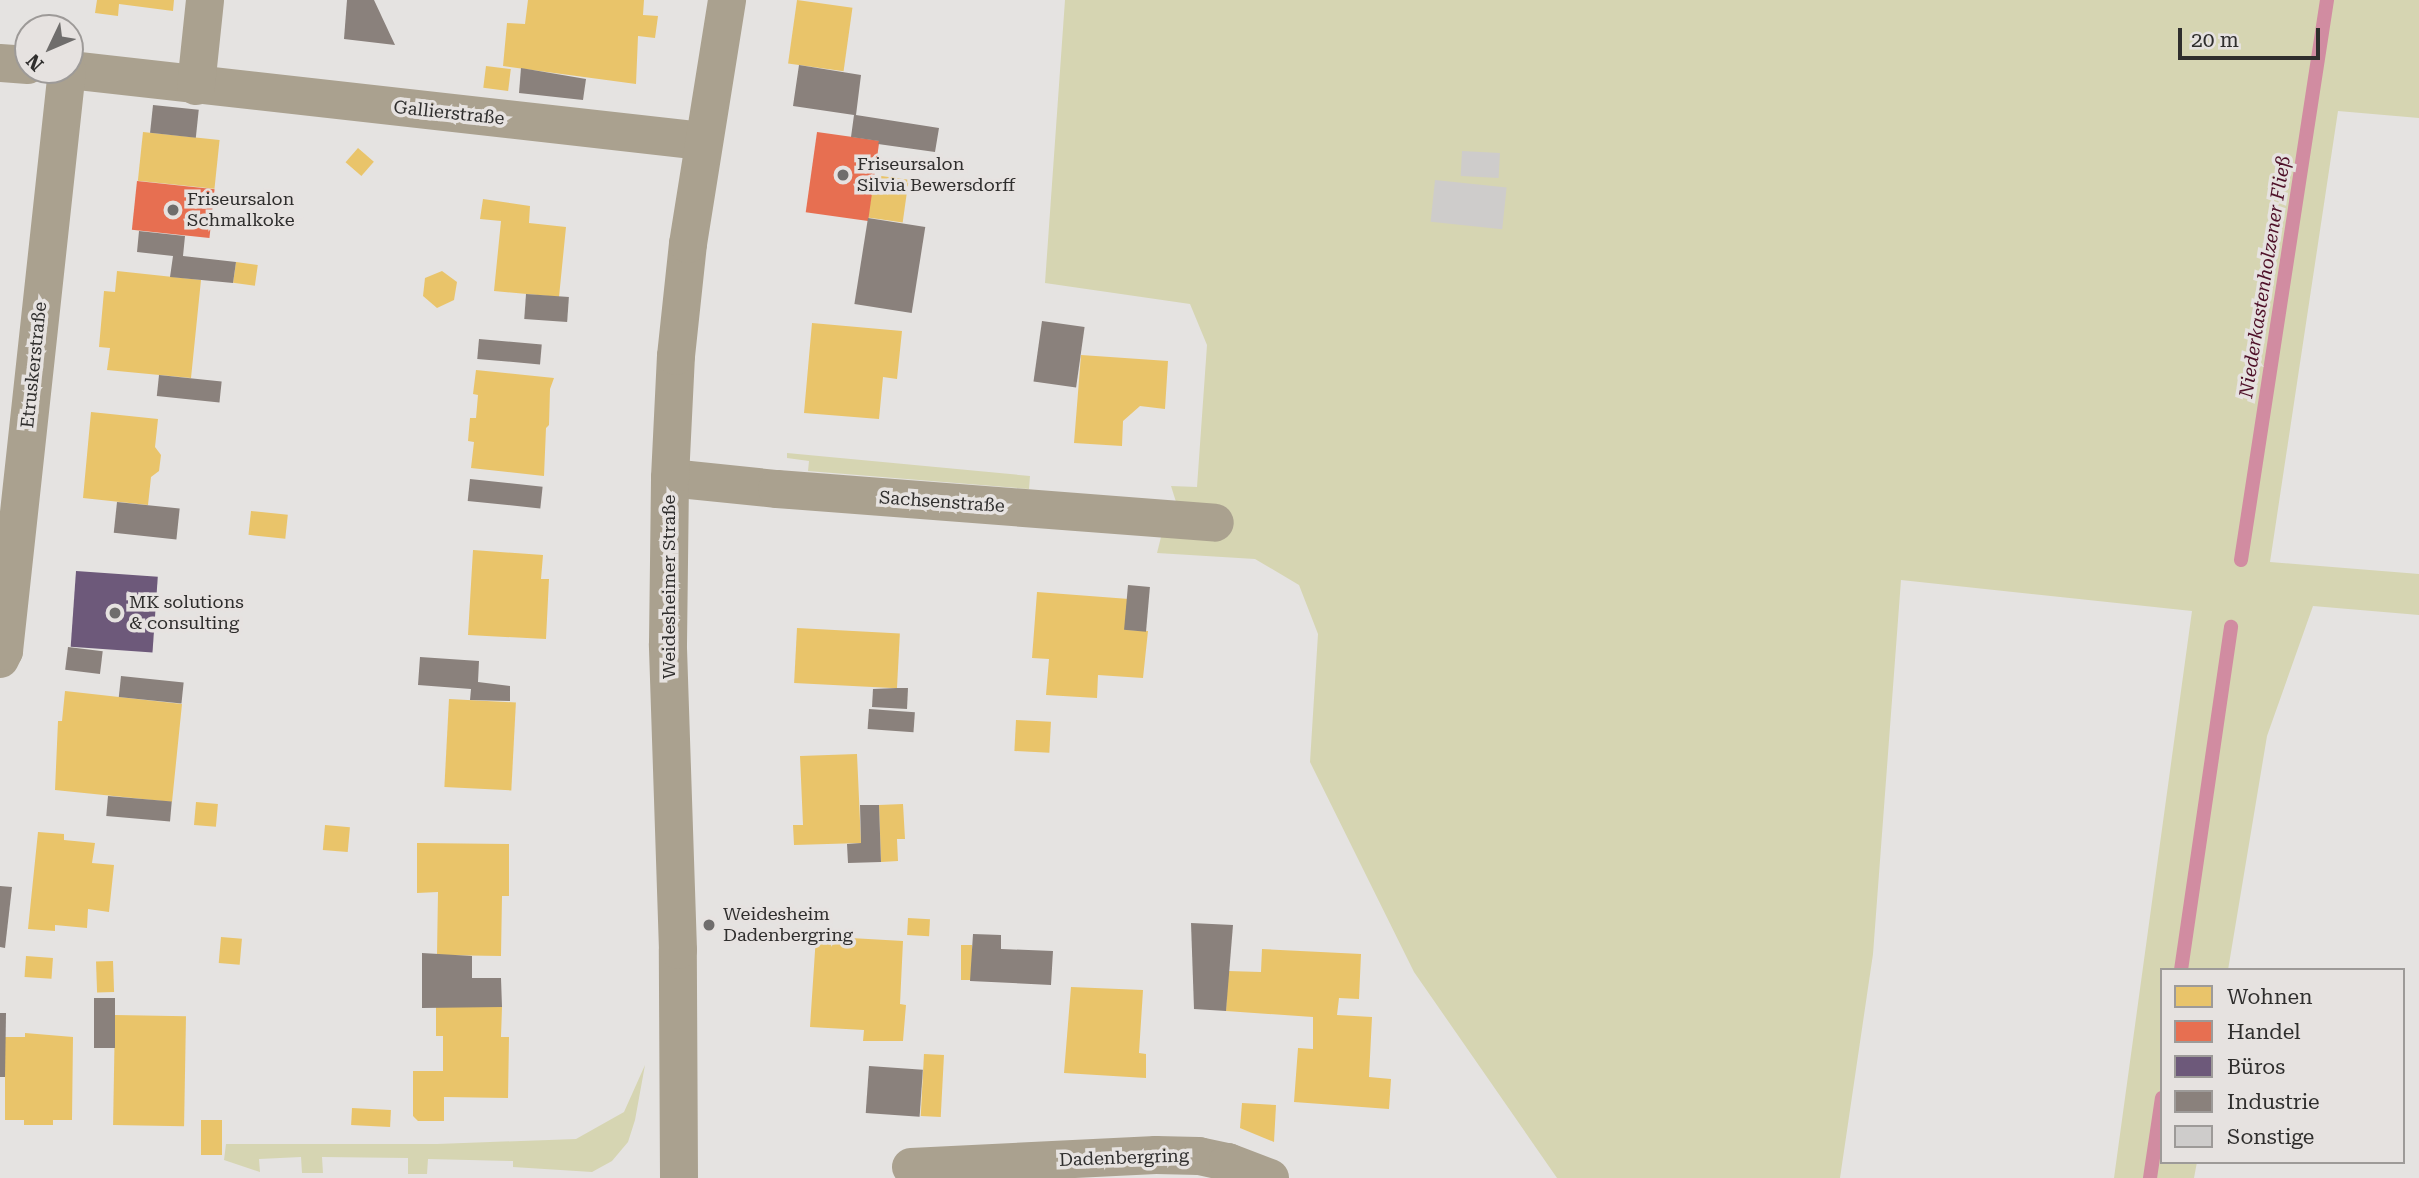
<!DOCTYPE html>
<meta charset="utf-8">
<style>
body{margin:0}
#map{position:relative;width:2419px;height:1178px;overflow:hidden;background:#e5e3e1;font-family:"Roboto Serif",serif}
div>[style]{position:absolute}
.green>*{inset:0;background:#d6d5b2}
.homes>*{inset:0;background:#e9c46a;transform-origin:0 0}
.shops>*{inset:0;background:#e76f51;transform-origin:0 0}
.offices>*{inset:0;background:#6d597a;transform-origin:0 0}
.industry>*{inset:0;background:#8a817c;transform-origin:0 0}
.stream>*{height:14px;margin:-7px;padding:0 7px;transform-origin:7px;border-radius:7px;background:#d18ca1}
.building>*{inset:0;background:#cecccb;transform-origin:0 0}
.minor>*{height:38px;margin:-19px;padding:0 19px;transform-origin:19px;border-radius:19px;background:#aaa18f}
.dots>*{width:19px;height:19px;translate:-50% -50%;box-sizing:border-box;border:4px solid #e6e2e0;border-radius:50%}
span{translate:-50% -50%;white-space:nowrap;text-align:center;line-height:1.15;-webkit-text-stroke:7px #e6e2e0;paint-order:stroke}
.street-label{font-size:18px;color:#2f2e2d}
.poi-label{font-size:18px;color:#2f2e2d}
.left{translate:0 -50%;text-align:left}
.water-label{font-size:19px;color:#4f1129;font-style:italic}
.legend{position:absolute;left:2160px;top:968px;width:245px;height:196px;box-sizing:border-box;background:#e6e2e0;border:2px solid #9d9a98;margin:0;padding:9px 12px;list-style:none;font-size:21px;color:#2f2e2d}
.legend li{display:flex;align-items:center;gap:14px;height:35px}
.legend b{width:35px;border:2px solid #9d9a98}
.north{position:absolute;left:14px;top:14px;width:70px;height:70px;box-sizing:border-box;background:#e6e2e0;border:2px solid #9d9a98;border-radius:50%;rotate:226deg;font-size:19px;font-weight:700;line-height:28px;text-align:center;color:#2f2e2d}
.north::after{content:'';display:block;margin:auto;width:24px;height:32px;background:#6f6d6c;clip-path:polygon(50% 0,100% 100%,50% 72%,0 100%)}
.scale{position:absolute;left:2178px;top:28px;width:142px;height:32px;box-sizing:border-box;border:4px solid #2f2e2d;border-top:0;padding-left:9px;font-size:21px;line-height:24px;white-space:nowrap;color:#2f2e2d;-webkit-text-stroke:5px #e6e2e0;paint-order:stroke}
</style>
<div id="map">
<div class="green">
<i style="clip-path:polygon(1065px 0,2419px 0,2419px 118px,2338px 111px,2270px 562px,2419px 574px,2419px 615px,2313px 606px,2267px 736px,2228px 970px,2162px 970px,2162px 1162px,2197px 1162px,2194px 1178px,2114px 1178px,2192px 611px,1901px 580px,1873px 954px,1840px 1178px,1557px 1178px,1414px 972px,1310px 762px,1318px 634px,1299px 585px,1255px 559px,1157px 553px,1161px 537px,1177px 505px,1171px 486px,1197px 487px,1207px 345px,1190px 304px,1045px 283px)"></i>
<i style="clip-path:polygon(787px 453px,1030px 476px,1029px 489px,808px 471px,809px 461px,787px 458px)"></i>
<i style="clip-path:polygon(645px 1065px,635px 1120px,628px 1142px,612px 1161px,592px 1172px,513px 1167px,513px 1161px,428px 1159px,427px 1174px,408px 1174px,408px 1158px,322px 1157px,323px 1173px,302px 1173px,301px 1157px,259px 1159px,260px 1172px,224px 1160px,226px 1144px,437px 1144px,576px 1139px,624px 1112px)"></i>
</div>
<div class="homes">
<i style="clip-path:polygon(97px 0,174px 0,173px 11px,119px 4px,118px 16px,95px 13px)"></i>
<i style="clip-path:polygon(528px 0,644px 0,643px 15px,658px 16px,655px 38px,638px 36px,636px 84px,503px 66px,507px 23px,525px 24px)"></i>
<i style="left:797px;top:0;width:56px;height:64px;rotate:8deg"></i>
<i style="left:486px;top:66px;width:25px;height:22px;rotate:7deg"></i>
<i style="left:143px;top:132px;width:77px;height:49px;rotate:6deg"></i>
<i style="left:358px;top:148px;width:21px;height:19px;rotate:41deg"></i>
<i style="left:874px;top:175px;width:35px;height:43px;rotate:8deg"></i>
<i style="clip-path:polygon(483px 199px,530px 206px,529px 223px,566px 227px,559px 297px,494px 291px,501px 221px,480px 219px)"></i>
<i style="left:236px;top:262px;width:22px;height:21px;rotate:8deg"></i>
<i style="clip-path:polygon(117px 271px,201px 280px,191px 378px,107px 370px,110px 348px,99px 347px,104px 291px,115px 292px)"></i>
<i style="clip-path:polygon(442px 271px,457px 282px,454px 300px,437px 308px,423px 296px,425px 278px)"></i>
<i style="clip-path:polygon(812px 323px,902px 331px,897px 379px,883px 377px,879px 419px,804px 413px)"></i>
<i style="clip-path:polygon(1081px 355px,1168px 361px,1165px 409px,1140px 406px,1123px 421px,1122px 446px,1074px 443px)"></i>
<i style="clip-path:polygon(476px 370px,554px 378px,550px 389px,549px 425px,546px 428px,544px 476px,471px 468px,474px 442px,468px 441px,470px 418px,476px 418px,478px 395px,473px 394px)"></i>
<i style="clip-path:polygon(91px 412px,158px 419px,155px 447px,161px 455px,159px 471px,151px 477px,148px 505px,83px 498px)"></i>
<i style="left:251px;top:511px;width:37px;height:24px;rotate:6deg"></i>
<i style="clip-path:polygon(473px 550px,543px 555px,541px 579px,549px 579px,546px 639px,468px 635px)"></i>
<i style="clip-path:polygon(1037px 592px,1129px 599px,1127px 630px,1148px 631px,1143px 678px,1098px 675px,1097px 698px,1046px 695px,1049px 659px,1032px 658px)"></i>
<i style="left:797px;top:628px;width:103px;height:55px;rotate:3deg"></i>
<i style="clip-path:polygon(65px 691px,182px 704px,172px 802px,55px 790px,58px 721px,62px 721px)"></i>
<i style="left:449px;top:699px;width:67px;height:88px;rotate:3deg"></i>
<i style="left:1016px;top:720px;width:35px;height:31px;rotate:3deg"></i>
<i style="clip-path:polygon(857px 754px,861px 843px,794px 845px,793px 825px,803px 825px,800px 756px)"></i>
<i style="left:196px;top:802px;width:22px;height:23px;rotate:5deg"></i>
<i style="clip-path:polygon(903px 804px,905px 839px,897px 839px,898px 861px,881px 862px,879px 805px)"></i>
<i style="left:325px;top:825px;width:25px;height:25px;rotate:5deg"></i>
<i style="clip-path:polygon(38px 832px,64px 834px,64px 840px,95px 843px,92px 863px,114px 865px,109px 912px,88px 909px,87px 928px,55px 925px,55px 931px,28px 929px)"></i>
<i style="clip-path:polygon(417px 843px,509px 844px,509px 896px,502px 896px,501px 956px,437px 955px,438px 892px,417px 893px)"></i>
<i style="left:908px;top:918px;width:22px;height:17px;rotate:3deg"></i>
<i style="clip-path:polygon(816px 936px,903px 941px,900px 1004px,906px 1005px,903px 1041px,863px 1041px,864px 1030px,810px 1027px)"></i>
<i style="left:221px;top:937px;width:21px;height:26px;rotate:5deg"></i>
<i style="left:961px;top:945px;width:11px;height:35px"></i>
<i style="clip-path:polygon(1262px 949px,1361px 954px,1359px 999px,1339px 998px,1337px 1015px,1372px 1017px,1369px 1077px,1391px 1079px,1389px 1109px,1294px 1102px,1298px 1048px,1313px 1049px,1313px 1017px,1226px 1011px,1228px 971px,1261px 972px)"></i>
<i style="left:26px;top:956px;width:27px;height:21px;rotate:4deg"></i>
<i style="left:113px;top:961px;width:31px;height:17px;rotate:88deg"></i>
<i style="clip-path:polygon(1071px 987px,1143px 990px,1139px 1053px,1146px 1054px,1146px 1078px,1064px 1073px)"></i>
<i style="clip-path:polygon(436px 1006px,502px 1007px,501px 1037px,509px 1037px,508px 1098px,444px 1097px,444px 1121px,418px 1121px,413px 1116px,413px 1071px,443px 1071px,443px 1036px,436px 1036px)"></i>
<i style="left:115px;top:1015px;width:71px;height:110px;rotate:1deg"></i>
<i style="clip-path:polygon(25px 1033px,73px 1037px,72px 1120px,53px 1120px,53px 1125px,24px 1125px,24px 1120px,5px 1120px,5px 1037px,25px 1037px)"></i>
<i style="left:924px;top:1054px;width:20px;height:62px;rotate:3deg"></i>
<i style="clip-path:polygon(1242px 1103px,1276px 1105px,1274px 1142px,1240px 1128px)"></i>
<i style="left:352px;top:1108px;width:39px;height:17px;rotate:3deg"></i>
<i style="left:201px;top:1120px;width:21px;height:35px"></i>
</div>
<div class="shops">
<i style="left:817px;top:132px;width:63px;height:81px;rotate:8deg"></i>
<i style="left:137px;top:181px;width:78px;height:49px;rotate:6deg"></i>
</div>
<div class="offices">
<i style="left:76px;top:571px;width:82px;height:76px;rotate:4deg"></i>
</div>
<div class="industry">
<i style="clip-path:polygon(347px 0,374px 0,395px 45px,344px 39px)"></i>
<i style="clip-path:polygon(799px 65px,861px 75px,856px 115px,939px 128px,935px 152px,878px 144px,879px 141px,851px 137px,854px 115px,793px 106px)"></i>
<i style="clip-path:polygon(521px 68px,586px 79px,583px 100px,519px 93px)"></i>
<i style="left:153px;top:105px;width:46px;height:28px;rotate:6deg"></i>
<i style="left:868px;top:218px;width:58px;height:87px;rotate:9deg"></i>
<i style="clip-path:polygon(139px 231px,185px 236px,183px 256px,236px 262px,233px 283px,170px 277px,173px 256px,137px 252px)"></i>
<i style="left:526px;top:294px;width:43px;height:25px;rotate:4deg"></i>
<i style="left:1042px;top:321px;width:43px;height:61px;rotate:8deg"></i>
<i style="left:479px;top:339px;width:63px;height:20px;rotate:5deg"></i>
<i style="left:159px;top:375px;width:63px;height:21px;rotate:6deg"></i>
<i style="left:470px;top:479px;width:73px;height:22px;rotate:6deg"></i>
<i style="left:117px;top:502px;width:63px;height:31px;rotate:6deg"></i>
<i style="left:1128px;top:585px;width:22px;height:45px;rotate:5deg"></i>
<i style="left:68px;top:647px;width:35px;height:23px;rotate:7deg"></i>
<i style="clip-path:polygon(420px 657px,479px 661px,478px 682px,510px 686px,510px 701px,470px 700px,471px 689px,418px 685px)"></i>
<i style="left:121px;top:676px;width:63px;height:21px;rotate:6deg"></i>
<i style="clip-path:polygon(897px 688px,908px 688px,907px 709px,872px 707px,873px 689px)"></i>
<i style="left:869px;top:709px;width:46px;height:20px;rotate:4deg"></i>
<i style="left:108px;top:796px;width:64px;height:20px;rotate:5deg"></i>
<i style="clip-path:polygon(860px 805px,879px 805px,881px 862px,848px 863px,847px 844px,861px 843px)"></i>
<i style="clip-path:polygon(0 886px,12px 887px,5px 948px,0 947px)"></i>
<i style="clip-path:polygon(1191px 923px,1233px 925px,1226px 1011px,1194px 1009px)"></i>
<i style="clip-path:polygon(973px 934px,1001px 935px,1001px 949px,1053px 951px,1051px 985px,970px 981px)"></i>
<i style="clip-path:polygon(422px 953px,472px 956px,472px 978px,501px 978px,502px 1007px,422px 1008px)"></i>
<i style="left:94px;top:998px;width:21px;height:50px"></i>
<i style="clip-path:polygon(0 1013px,6px 1013px,5px 1077px,0 1077px)"></i>
<i style="left:869px;top:1066px;width:54px;height:47px;rotate:4deg"></i>
</div>
<div class="stream">
<i style="left:2241px;top:560px;width:567px;rotate:-81.27deg"></i>
<i style="left:2181px;top:970px;width:347px;rotate:-81.7deg"></i>
<i style="left:2150px;top:1178px;width:81px;rotate:-81.5deg"></i>
</div>
<div class="building">
<i style="left:1462px;top:151px;width:38px;height:25px;rotate:3deg"></i>
<i style="left:1435px;top:180px;width:72px;height:42px;rotate:6deg"></i>
</div>
<div class="minor">
<i style="left:0;top:63px;width:28px;rotate:4deg"></i>
<i style="left:70px;top:70px;width:636px;rotate:6.41deg"></i>
<i style="left:196px;top:86px;width:86px;rotate:-84deg"></i>
<i style="left:670px;top:478px;width:108px;rotate:5.9deg"></i>
<i style="left:777px;top:489px;width:439px;rotate:4.4deg"></i>
<i style="left:0;top:659px;width:9px;rotate:-63deg"></i>
<i style="left:4px;top:651px;width:584px;rotate:-83.81deg"></i>
<i style="left:911px;top:1167px;width:245px;rotate:-2.8deg"></i>
<i style="left:1156px;top:1155px;width:43px;rotate:1.3deg"></i>
<i style="left:1199px;top:1156px;width:30px;rotate:12deg"></i>
<i style="left:1228px;top:1162px;width:45px;rotate:20.9deg"></i>
<i style="left:679px;top:1178px;width:228px;rotate:-90.3deg"></i>
<i style="left:678px;top:950px;width:306px;rotate:-91.9deg"></i>
<i style="left:668px;top:644px;width:166px;rotate:-89.3deg"></i>
<i style="left:670px;top:478px;width:122px;rotate:-87.2deg"></i>
<i style="left:676px;top:356px;width:113px;rotate:-83.9deg"></i>
<i style="left:688px;top:244px;width:247px;rotate:-80.9deg"></i>
</div>
<div class="dots">
<i style="left:843px;top:175px;background:#6f6d6c"></i>
<i style="left:173px;top:210px;background:#6f6d6c"></i>
<i style="left:115px;top:613px;background:#6f6d6c"></i>
<i style="left:709px;top:925px;background:#6f6d6c"></i>
</div>
<div class="street-label">
<span style="left:449px;top:113px;rotate:6deg">Gallierstraße</span>
<span style="left:34px;top:365px;rotate:-84deg">Etruskerstraße</span>
<span style="left:942px;top:502px;rotate:4deg">Sachsenstraße</span>
<span style="left:669px;top:587px;rotate:-90deg">Weidesheimer Straße</span>
<span style="left:1124px;top:1158px;rotate:-2deg">Dadenbergring</span>
</div>
<div class="poi-label">
<span class="left" style="left:857px;top:175px">Friseursalon<br>Silvia Bewersdorff</span>
<span class="left" style="left:187px;top:210px">Friseursalon<br>Schmalkoke</span>
<span class="left" style="left:129px;top:613px">MK solutions<br>&amp; consulting</span>
<span class="left" style="left:723px;top:925px">Weidesheim<br>Dadenbergring</span>
</div>
<div class="water-label">
<span style="left:2265px;top:277px;rotate:-81deg">Niederkastenholzener Fließ</span>
</div>
<ul class="legend">
<li><b style="height:19px;background:#e9c46a"></b>Wohnen</li>
<li><b style="height:19px;background:#e76f51"></b>Handel</li>
<li><b style="height:19px;background:#6d597a"></b>Büros</li>
<li><b style="height:19px;background:#8a817c"></b>Industrie</li>
<li><b style="height:19px;background:#cecccb"></b>Sonstige</li>
</ul>
<div class="north">N</div>
<div class="scale">20 m</div>
</div>
